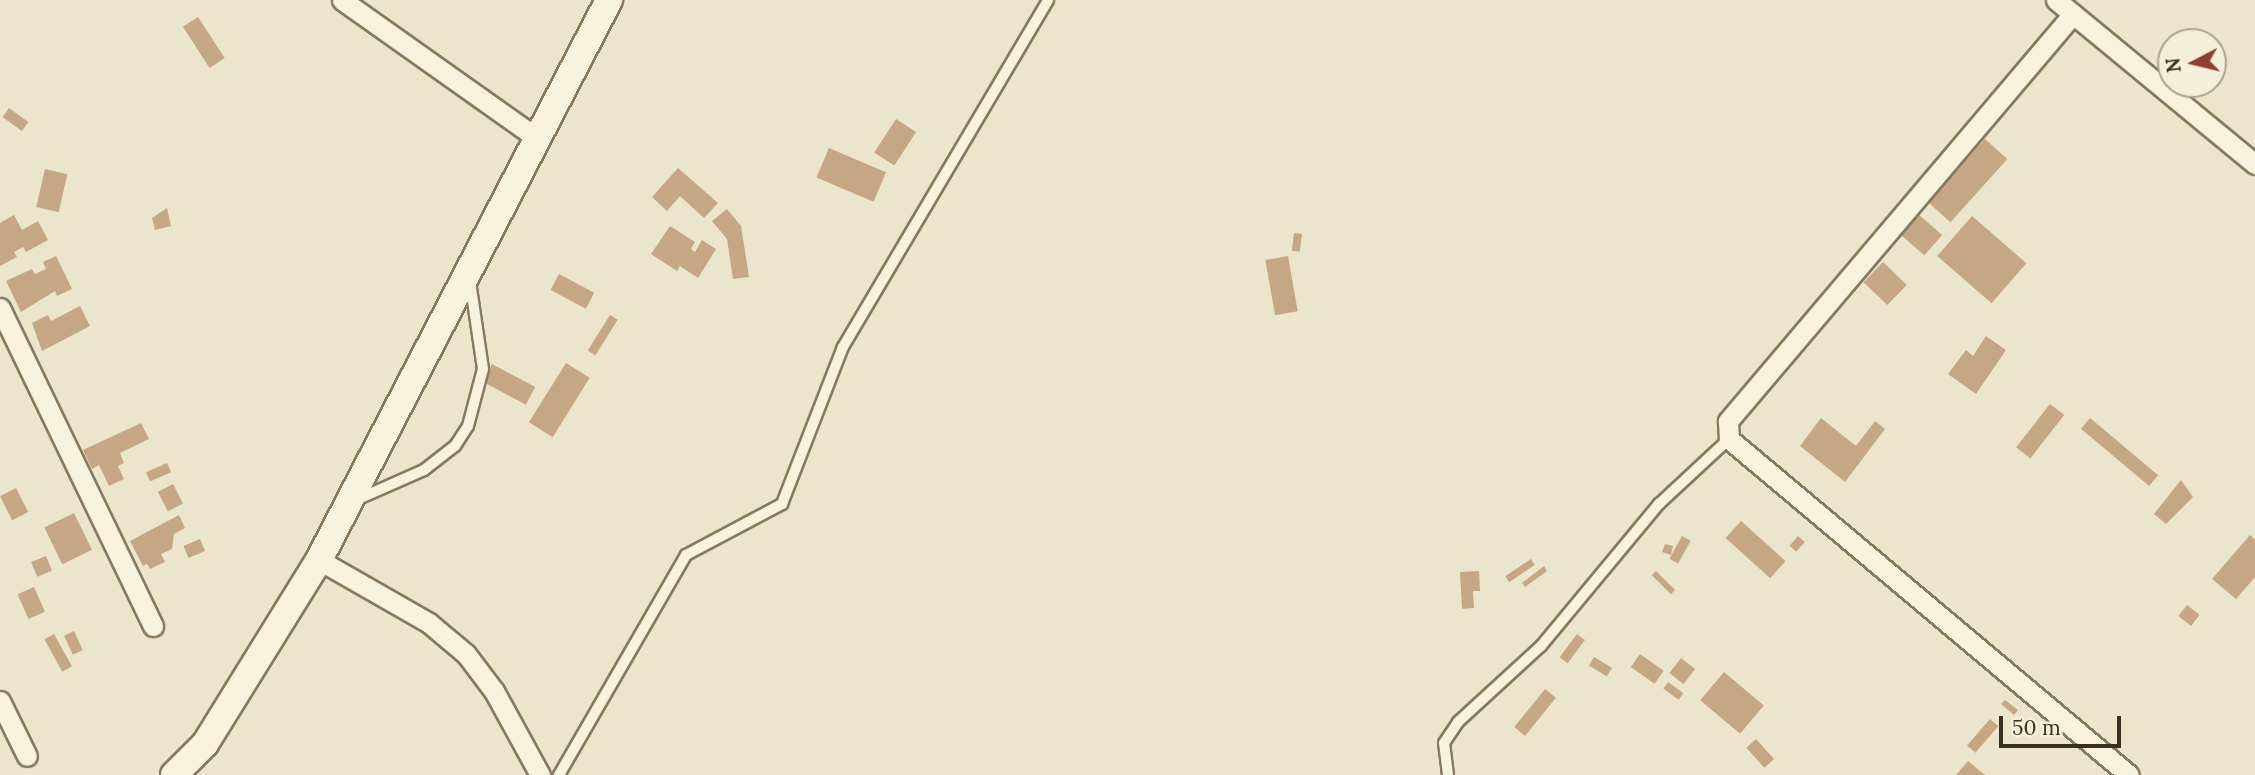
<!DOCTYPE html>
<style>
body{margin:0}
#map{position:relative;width:2255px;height:775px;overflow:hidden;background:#ebe5cb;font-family:Lora,serif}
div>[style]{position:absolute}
.building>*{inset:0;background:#c5a785;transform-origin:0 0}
.roads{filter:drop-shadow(2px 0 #877961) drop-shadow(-2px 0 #877961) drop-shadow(0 2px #877961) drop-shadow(0 -2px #877961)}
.lane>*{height:10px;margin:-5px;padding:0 5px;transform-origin:5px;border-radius:5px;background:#f6f2de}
.street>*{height:19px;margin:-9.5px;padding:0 9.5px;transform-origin:9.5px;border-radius:9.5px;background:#f6f2de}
.secondary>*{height:26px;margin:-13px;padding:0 13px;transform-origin:13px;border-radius:13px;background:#f6f2de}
span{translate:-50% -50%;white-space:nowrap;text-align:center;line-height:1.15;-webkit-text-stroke:6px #f3efda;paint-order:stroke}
.north{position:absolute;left:2157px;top:28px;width:70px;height:70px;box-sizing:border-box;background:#f3efda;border:2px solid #a9a390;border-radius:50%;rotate:263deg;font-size:19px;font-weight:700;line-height:28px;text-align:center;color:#393022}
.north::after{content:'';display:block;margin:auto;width:24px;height:32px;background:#903f36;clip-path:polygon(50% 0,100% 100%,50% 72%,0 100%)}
.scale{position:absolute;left:1999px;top:716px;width:122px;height:32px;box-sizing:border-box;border:4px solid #393022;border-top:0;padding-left:9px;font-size:21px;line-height:24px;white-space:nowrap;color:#393022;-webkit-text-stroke:5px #f3efda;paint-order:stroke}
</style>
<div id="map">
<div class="building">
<i style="left:198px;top:17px;width:49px;height:18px;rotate:57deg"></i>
<i style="left:9px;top:108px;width:24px;height:11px;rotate:36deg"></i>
<i style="left:896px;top:119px;width:24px;height:40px;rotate:33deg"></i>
<i style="left:1985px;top:139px;width:30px;height:85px;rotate:42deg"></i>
<i style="left:829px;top:148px;width:62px;height:32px;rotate:23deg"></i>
<i style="clip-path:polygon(678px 168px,718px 203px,704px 218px,680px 196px,667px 211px,652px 197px)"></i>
<i style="left:45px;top:169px;width:23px;height:39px;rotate:13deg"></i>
<i style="clip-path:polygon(167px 208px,171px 226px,155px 230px,152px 218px)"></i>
<i style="clip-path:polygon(727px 209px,741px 226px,749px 277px,733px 279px,727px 239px,712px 221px)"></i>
<i style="left:1918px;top:214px;width:32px;height:27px;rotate:41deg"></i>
<i style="clip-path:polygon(14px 215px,22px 230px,38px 221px,48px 240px,26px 252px,23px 247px,14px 252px,17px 257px,0 266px,0 223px)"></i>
<i style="left:1972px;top:216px;width:72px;height:53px;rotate:41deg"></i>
<i style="clip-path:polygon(670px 226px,695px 242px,691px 249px,695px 252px,702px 240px,716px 249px,698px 278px,680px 266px,677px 271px,651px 254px)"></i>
<i style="left:1294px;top:233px;width:8px;height:18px;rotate:7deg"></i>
<i style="clip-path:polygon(56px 256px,72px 289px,57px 296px,55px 291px,21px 312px,6px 281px,32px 269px,35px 274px,46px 269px,43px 262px)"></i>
<i style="left:1288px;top:256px;width:56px;height:23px;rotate:80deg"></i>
<i style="left:1883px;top:262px;width:33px;height:28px;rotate:44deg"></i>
<i style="left:559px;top:274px;width:40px;height:18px;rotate:28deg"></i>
<i style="clip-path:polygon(80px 306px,90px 326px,42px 351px,32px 323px,48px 315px,51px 321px)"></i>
<i style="left:610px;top:315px;width:9px;height:42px;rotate:32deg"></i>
<i style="clip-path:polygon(1986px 336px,2006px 350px,1976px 394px,1948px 374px,1966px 350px,1973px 356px)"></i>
<i style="left:566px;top:363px;width:28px;height:70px;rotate:32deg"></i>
<i style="left:492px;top:364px;width:49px;height:20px;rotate:28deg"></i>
<i style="left:2050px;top:404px;width:18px;height:55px;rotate:38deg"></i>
<i style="clip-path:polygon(1821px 418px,1856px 446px,1875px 421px,1885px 429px,1845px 482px,1800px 446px)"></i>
<i style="left:2090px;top:418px;width:89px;height:14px;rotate:40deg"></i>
<i style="clip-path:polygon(141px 423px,149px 439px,120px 453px,124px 463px,118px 466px,124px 479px,109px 486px,99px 465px,92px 469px,83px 450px)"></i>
<i style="left:167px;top:463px;width:10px;height:23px;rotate:66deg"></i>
<i style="clip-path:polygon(2181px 480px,2193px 497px,2166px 524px,2154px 514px)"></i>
<i style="left:173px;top:484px;width:22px;height:17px;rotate:63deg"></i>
<i style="left:16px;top:488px;width:27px;height:18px;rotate:63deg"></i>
<i style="left:74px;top:513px;width:41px;height:33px;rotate:64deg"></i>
<i style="clip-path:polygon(179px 515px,185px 528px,174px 534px,172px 549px,161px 554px,165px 562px,150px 569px,147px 564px,143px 566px,130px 541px)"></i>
<i style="left:1741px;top:521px;width:60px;height:23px;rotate:42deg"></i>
<i style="clip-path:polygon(2250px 535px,2255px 540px,2255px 577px,2236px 599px,2212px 579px)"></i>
<i style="left:1682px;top:536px;width:10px;height:26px;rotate:29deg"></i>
<i style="left:1798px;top:536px;width:9px;height:13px;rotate:41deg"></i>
<i style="left:200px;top:539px;width:13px;height:18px;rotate:67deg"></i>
<i style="clip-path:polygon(1665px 544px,1673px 546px,1671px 555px,1662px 552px)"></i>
<i style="left:46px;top:556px;width:16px;height:16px;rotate:68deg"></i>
<i style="left:1531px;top:559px;width:7px;height:31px;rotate:56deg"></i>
<i style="clip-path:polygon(1544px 566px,1547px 571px,1525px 587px,1522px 583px)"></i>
<i style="clip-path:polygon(1479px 571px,1480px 591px,1473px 591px,1474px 608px,1462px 609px,1460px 572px)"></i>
<i style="left:1656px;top:571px;width:27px;height:6px;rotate:45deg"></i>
<i style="left:34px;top:587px;width:27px;height:18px;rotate:66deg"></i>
<i style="left:2187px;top:605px;width:16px;height:14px;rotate:38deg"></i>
<i style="left:74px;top:631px;width:21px;height:11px;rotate:65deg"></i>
<i style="left:54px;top:634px;width:37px;height:11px;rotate:61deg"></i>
<i style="left:1577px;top:634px;width:10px;height:29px;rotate:37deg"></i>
<i style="left:1640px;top:654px;width:29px;height:16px;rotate:35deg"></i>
<i style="left:1594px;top:657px;width:21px;height:10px;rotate:31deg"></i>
<i style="left:1681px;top:658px;width:18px;height:19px;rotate:38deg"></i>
<i style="left:1724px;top:672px;width:52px;height:37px;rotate:40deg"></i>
<i style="left:1668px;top:682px;width:19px;height:8px;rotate:36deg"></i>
<i style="left:1545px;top:689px;width:14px;height:49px;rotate:39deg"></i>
<i style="clip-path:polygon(2005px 700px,2018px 710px,2014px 715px,2001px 704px)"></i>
<i style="left:1990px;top:719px;width:11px;height:35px;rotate:41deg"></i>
<i style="left:1756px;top:739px;width:27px;height:13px;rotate:48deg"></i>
<i style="clip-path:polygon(1968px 761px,1985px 775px,1956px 775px)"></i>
</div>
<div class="roads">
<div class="lane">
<i style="left:356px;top:500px;width:74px;rotate:-23.8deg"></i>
<i style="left:424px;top:470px;width:39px;rotate:-38deg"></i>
<i style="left:455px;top:446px;width:24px;rotate:-57deg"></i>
<i style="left:468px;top:426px;width:59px;rotate:-75.3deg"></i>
<i style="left:483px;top:369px;width:89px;rotate:-98.4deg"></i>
<i style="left:559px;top:775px;width:254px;rotate:-60deg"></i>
<i style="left:686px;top:555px;width:109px;rotate:-28deg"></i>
<i style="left:782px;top:504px;width:168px;rotate:-68.8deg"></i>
<i style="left:843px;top:347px;width:403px;rotate:-59.4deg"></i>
<i style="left:1448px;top:775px;width:32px;rotate:-97deg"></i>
<i style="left:1444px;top:743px;width:25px;rotate:-56deg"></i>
<i style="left:1458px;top:722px;width:113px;rotate:-42.5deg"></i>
<i style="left:1541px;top:646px;width:185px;rotate:-50.3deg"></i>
<i style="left:1659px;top:504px;width:96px;rotate:-42.9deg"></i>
</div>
<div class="street">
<i style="left:342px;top:0;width:240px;rotate:35.3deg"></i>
<i style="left:2056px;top:0;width:258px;rotate:39.5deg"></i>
<i style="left:2073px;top:14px;width:534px;rotate:130.29deg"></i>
<i style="left:1728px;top:421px;width:18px;rotate:87deg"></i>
<i style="left:1729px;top:439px;width:522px;rotate:40.03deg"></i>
<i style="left:0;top:308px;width:353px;rotate:64.3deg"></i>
<i style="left:319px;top:560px;width:127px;rotate:29.8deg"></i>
<i style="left:429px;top:623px;width:48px;rotate:40deg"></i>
<i style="left:466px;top:654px;width:46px;rotate:52.9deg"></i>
<i style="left:494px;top:691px;width:96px;rotate:61.3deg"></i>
<i style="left:0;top:701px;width:61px;rotate:63.9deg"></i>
</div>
<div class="secondary">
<i style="left:174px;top:775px;width:44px;rotate:-45deg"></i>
<i style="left:205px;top:744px;width:216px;rotate:-58.2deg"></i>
<i style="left:319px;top:560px;width:631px;rotate:-62.62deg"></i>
</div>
</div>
<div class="north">N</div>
<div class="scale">50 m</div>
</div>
